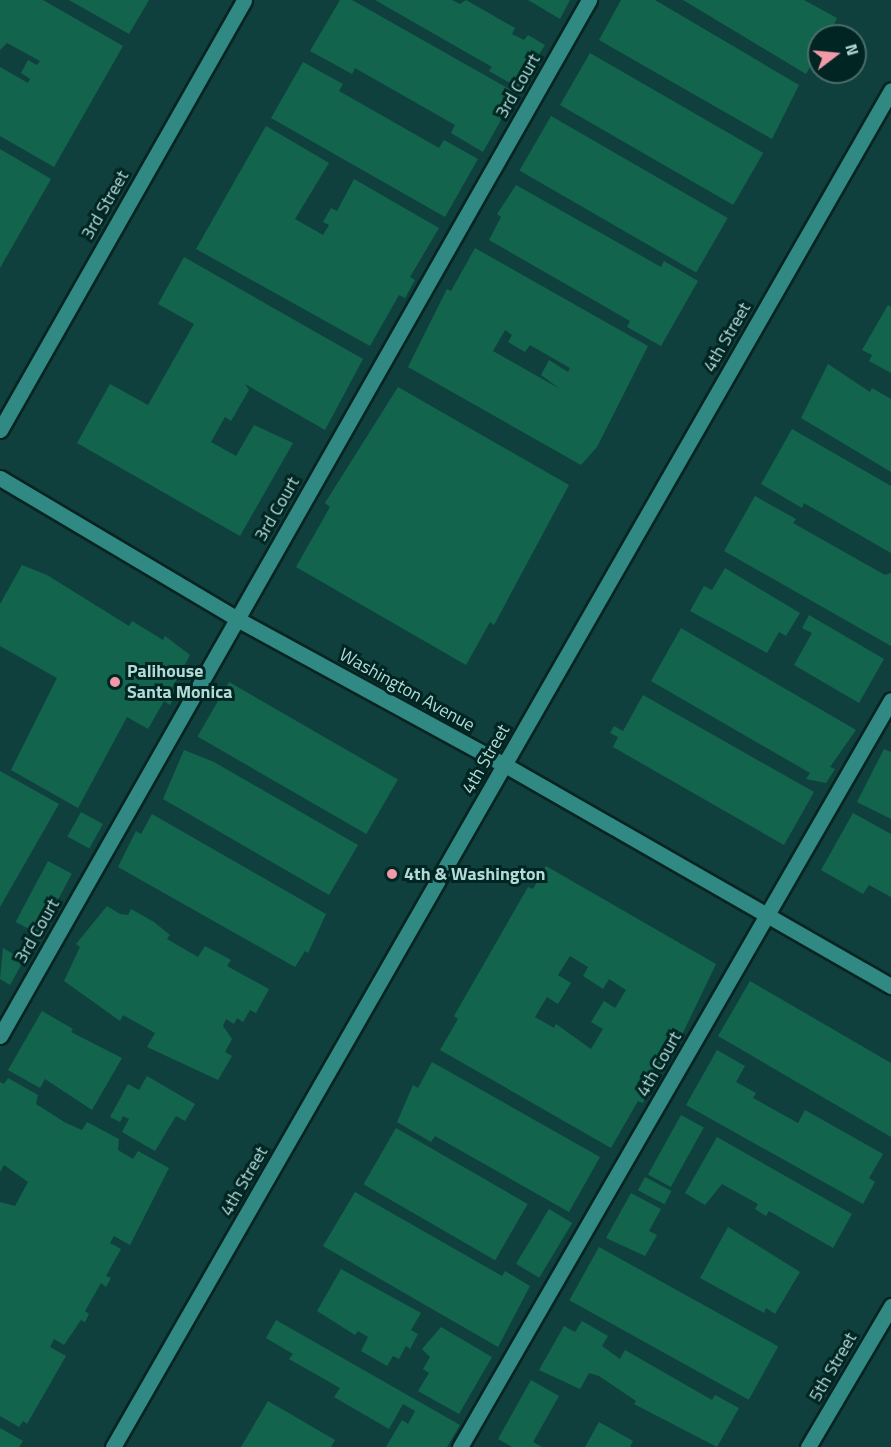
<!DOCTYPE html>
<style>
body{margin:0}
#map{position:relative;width:891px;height:1447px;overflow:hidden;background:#10403d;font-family:"Titillium Web",sans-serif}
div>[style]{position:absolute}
.building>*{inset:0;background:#12644d;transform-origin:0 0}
.roads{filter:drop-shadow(2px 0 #082422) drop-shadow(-2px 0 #082422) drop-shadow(0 2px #082422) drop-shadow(0 -2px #082422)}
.service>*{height:15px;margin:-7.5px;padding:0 7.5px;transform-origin:7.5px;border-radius:7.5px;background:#308983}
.minor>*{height:15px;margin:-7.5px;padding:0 7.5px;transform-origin:7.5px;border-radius:7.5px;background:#308983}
.tertiary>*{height:15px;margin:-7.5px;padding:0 7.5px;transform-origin:7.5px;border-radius:7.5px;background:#308983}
.dots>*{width:16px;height:16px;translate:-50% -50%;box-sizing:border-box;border:3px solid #002523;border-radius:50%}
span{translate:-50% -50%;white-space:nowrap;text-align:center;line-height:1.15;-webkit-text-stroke:6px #002523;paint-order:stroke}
.street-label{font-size:18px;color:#b3dbd6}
.poi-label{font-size:18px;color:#b3dbd6;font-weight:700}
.left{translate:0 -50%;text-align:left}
.north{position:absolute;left:807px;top:24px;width:60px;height:60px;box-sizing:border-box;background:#002523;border:2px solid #486e6b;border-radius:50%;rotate:74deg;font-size:16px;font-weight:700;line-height:24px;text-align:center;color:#b3dbd6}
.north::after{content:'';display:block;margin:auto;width:21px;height:27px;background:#f39aa9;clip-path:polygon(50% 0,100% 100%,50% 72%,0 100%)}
</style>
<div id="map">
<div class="building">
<i style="clip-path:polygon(0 0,43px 0,123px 46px,54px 167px,0 136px,0 67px,28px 83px,30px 79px,21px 73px,28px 60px,37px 65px,40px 61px,7px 43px,0 50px)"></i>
<i style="clip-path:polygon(69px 0,149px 0,129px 34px)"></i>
<i style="clip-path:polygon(340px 0,352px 0,516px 93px,483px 152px,451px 133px,455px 125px,355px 68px,352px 74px,310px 51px)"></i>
<i style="clip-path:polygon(375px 0,452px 0,460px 4px,466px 0,515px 28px,512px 34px,524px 40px,528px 35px,545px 45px,519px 88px,489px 71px,492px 67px)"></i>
<i style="clip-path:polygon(528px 0,570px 0,560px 19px)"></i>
<i style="clip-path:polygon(621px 0,655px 0,799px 85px,772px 139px,599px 40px)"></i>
<i style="clip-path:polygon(683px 0,804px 0,837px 18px,833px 26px,837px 28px,832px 36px,819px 36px,819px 52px,806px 74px)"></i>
<i style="left:590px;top:53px;width:200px;height:60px;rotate:30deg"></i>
<i style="clip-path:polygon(303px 62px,343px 84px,339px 91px,439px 148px,444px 140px,478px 159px,445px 217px,271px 118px)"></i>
<i style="left:551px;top:116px;width:204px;height:63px;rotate:30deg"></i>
<i style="clip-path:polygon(266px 126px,329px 163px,295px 219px,323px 235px,329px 225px,323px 222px,331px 208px,337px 211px,354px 179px,439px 228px,410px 277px,415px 280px,405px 298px,399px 295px,370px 346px,196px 249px)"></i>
<i style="clip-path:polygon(0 149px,51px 179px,0 268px)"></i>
<i style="clip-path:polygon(516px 185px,661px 267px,664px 261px,698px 281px,661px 346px,627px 327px,630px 321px,489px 240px,501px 217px,497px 214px)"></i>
<i style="clip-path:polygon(evenodd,475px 248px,648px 346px,597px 447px,581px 465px,408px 367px,447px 289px,451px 291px,475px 248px,505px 330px,512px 335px,508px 342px,525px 352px,530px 345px,570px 368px,568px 372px,549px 360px,541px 375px,560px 389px,493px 351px,505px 330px)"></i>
<i style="clip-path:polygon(184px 257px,363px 359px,325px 430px,245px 384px,249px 390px,231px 421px,225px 417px,211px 442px,236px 456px,254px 425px,293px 443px,240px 536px,77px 443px,110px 384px,148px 405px,194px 324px,158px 304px)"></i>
<i style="clip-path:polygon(888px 305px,891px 307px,891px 373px,869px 361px,872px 355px,862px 350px)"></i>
<i style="clip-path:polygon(828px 364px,870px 392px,872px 388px,891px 399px,891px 472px,801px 418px)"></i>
<i style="clip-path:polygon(398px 387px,569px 485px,494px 625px,490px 622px,466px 665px,296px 567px,330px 507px,325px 503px)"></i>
<i style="clip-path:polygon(792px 429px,891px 486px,891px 553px,804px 503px,802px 508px,761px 484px)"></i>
<i style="clip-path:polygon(755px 496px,796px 519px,793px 523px,885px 575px,891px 573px,891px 646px,724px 551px)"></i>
<i style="clip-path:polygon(22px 565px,47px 575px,129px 626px,132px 621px,163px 640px,165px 636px,190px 655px,172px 688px,178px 692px,170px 705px,164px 701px,148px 729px,127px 717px,78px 808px,11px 770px,57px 678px,0 646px,0 604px)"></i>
<i style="clip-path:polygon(725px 568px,800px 613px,786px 636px,779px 632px,767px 653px,690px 611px,704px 586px,712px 590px)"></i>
<i style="clip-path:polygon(809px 615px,884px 659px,859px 703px,794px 665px,812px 633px,802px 628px)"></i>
<i style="clip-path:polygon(681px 628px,856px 730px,830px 767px,835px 769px,826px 783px,806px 779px,810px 773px,651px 681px)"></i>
<i style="left:229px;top:682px;width:195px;height:63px;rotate:30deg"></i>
<i style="clip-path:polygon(643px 695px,814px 792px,784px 845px,613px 747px,618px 737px,610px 733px,614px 726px,623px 731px)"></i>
<i style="clip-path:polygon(884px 749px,891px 752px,891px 819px,857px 802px)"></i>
<i style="clip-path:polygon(184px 750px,214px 762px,358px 845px,329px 895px,163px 799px)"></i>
<i style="clip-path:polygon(0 771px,59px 804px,0 907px)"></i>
<i style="left:81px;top:812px;width:25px;height:28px;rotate:29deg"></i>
<i style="clip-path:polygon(853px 813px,891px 834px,891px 897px,869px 885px,863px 894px,821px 870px)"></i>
<i style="clip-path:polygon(152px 814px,326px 914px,308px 953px,305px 951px,295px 967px,118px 867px,136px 831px,141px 834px)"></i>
<i style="left:48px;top:861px;width:27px;height:69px;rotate:28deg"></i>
<i style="clip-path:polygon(evenodd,546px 866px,716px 964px,679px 1041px,674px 1038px,643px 1103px,638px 1101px,611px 1148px,440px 1050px,458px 1019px,454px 1016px,528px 887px,533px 889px,546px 866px,570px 956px,588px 967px,583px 976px,603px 989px,609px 979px,626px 990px,615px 1008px,604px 1001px,591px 1022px,603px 1029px,591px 1049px,556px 1024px,554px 1028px,535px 1017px,547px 997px,558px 1004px,571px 983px,558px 975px,570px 956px)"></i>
<i style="clip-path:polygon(107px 906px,120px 914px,128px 915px,131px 909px,154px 922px,170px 935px,167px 939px,198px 957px,205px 946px,231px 960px,227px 966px,269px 989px,256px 1013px,250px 1010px,243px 1022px,237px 1018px,234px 1024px,226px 1019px,223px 1026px,232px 1039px,225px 1052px,232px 1056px,218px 1080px,147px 1047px,155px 1033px,123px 1015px,120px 1021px,64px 981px,80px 947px,76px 944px)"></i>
<i style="clip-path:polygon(3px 948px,24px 960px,10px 985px,0 979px)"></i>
<i style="clip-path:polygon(750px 981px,891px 1063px,891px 1137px,718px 1036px)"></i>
<i style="clip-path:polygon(42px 1011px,73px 1029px,71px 1032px,122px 1058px,92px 1110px,45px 1079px,40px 1088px,8px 1070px)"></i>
<i style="clip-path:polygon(717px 1050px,745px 1066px,736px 1082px,756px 1093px,753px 1098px,798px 1123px,805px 1110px,883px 1154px,869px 1178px,875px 1182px,863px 1204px,686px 1105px)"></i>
<i style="clip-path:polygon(432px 1062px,600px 1157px,569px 1212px,435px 1136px,431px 1142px,397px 1122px,413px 1085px,418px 1088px)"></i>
<i style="clip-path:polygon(147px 1076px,195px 1104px,185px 1121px,176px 1116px,155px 1151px,122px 1132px,129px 1119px,123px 1116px,120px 1122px,110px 1117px,128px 1084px,139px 1090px)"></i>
<i style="clip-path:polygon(8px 1078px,38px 1095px,36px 1104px,66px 1123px,82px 1130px,87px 1122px,119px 1139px,118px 1150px,133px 1159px,138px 1151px,169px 1168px,130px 1245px,114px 1236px,110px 1243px,121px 1249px,106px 1276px,111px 1278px,106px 1287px,101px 1283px,85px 1311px,89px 1314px,85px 1322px,81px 1320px,64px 1345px,54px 1339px,50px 1347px,66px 1356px,27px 1424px,23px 1421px,19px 1427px,0 1416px,0 1202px,15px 1206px,28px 1182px,4px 1165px,0 1172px,0 1082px,4px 1084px)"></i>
<i style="left:681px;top:1115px;width:26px;height:68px;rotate:29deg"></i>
<i style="left:396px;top:1128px;width:152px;height:65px;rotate:30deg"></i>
<i style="clip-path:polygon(717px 1137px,852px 1214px,833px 1248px,769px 1211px,766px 1216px,755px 1209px,758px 1204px,722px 1184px,705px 1205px,685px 1193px)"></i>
<i style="left:645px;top:1177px;width:30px;height:15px;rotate:28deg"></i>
<i style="clip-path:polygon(355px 1192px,502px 1276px,505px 1271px,530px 1286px,498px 1347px,323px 1246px)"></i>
<i style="clip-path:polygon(631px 1193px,661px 1209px,649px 1231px,657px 1235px,645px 1256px,606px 1238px)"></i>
<i style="left:549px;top:1209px;width:27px;height:64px;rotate:31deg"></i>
<i style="clip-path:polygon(728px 1227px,800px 1272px,775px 1314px,766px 1308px,764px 1313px,700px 1278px)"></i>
<i style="left:599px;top:1247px;width:205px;height:61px;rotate:29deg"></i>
<i style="clip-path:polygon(341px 1269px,421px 1313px,411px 1330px,418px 1334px,410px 1349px,406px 1346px,399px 1359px,393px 1356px,387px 1366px,361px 1351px,368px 1337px,358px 1331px,355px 1335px,317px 1311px)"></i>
<i style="clip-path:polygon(276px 1320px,460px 1425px,447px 1447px,386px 1447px,402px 1420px,408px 1424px,415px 1411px,403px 1404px,389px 1429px,334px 1397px,340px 1388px,289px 1359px,293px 1354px,266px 1338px)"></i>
<i style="clip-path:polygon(582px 1321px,608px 1336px,602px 1346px,620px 1359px,625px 1350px,712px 1400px,715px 1395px,739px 1408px,717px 1447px,634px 1404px,636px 1401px,599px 1376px,589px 1373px,580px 1389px,539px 1370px,564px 1326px,575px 1332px)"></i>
<i style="clip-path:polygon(441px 1327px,492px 1357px,459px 1414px,418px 1391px,429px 1373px,423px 1369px,430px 1357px,422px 1349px)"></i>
<i style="clip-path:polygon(531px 1380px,559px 1396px,533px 1442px,542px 1447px,512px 1447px,498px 1439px)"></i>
<i style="clip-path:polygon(268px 1401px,335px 1440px,331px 1447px,241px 1447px)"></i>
<i style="clip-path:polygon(599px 1422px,633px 1441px,630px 1447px,585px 1447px)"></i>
<i style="clip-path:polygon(0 1428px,23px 1441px,19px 1447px,0 1447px)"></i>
</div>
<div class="roads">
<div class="service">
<i style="left:0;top:1036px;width:1192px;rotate:-60.38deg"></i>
<i style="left:460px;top:1447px;width:862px;rotate:-60.02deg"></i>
</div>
<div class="minor">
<i style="left:0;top:430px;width:494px;rotate:-60.4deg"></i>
<i style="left:0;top:478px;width:276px;rotate:30.7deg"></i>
<i style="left:237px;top:619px;width:305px;rotate:28.6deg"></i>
<i style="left:505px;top:765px;width:445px;rotate:29.8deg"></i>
<i style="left:808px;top:1447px;width:164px;rotate:-59.5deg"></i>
</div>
<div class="tertiary">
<i style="left:113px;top:1447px;width:1564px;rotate:-60.17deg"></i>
</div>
</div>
<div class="dots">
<i style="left:115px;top:682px;background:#f39aa9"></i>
<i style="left:392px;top:874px;background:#f39aa9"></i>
</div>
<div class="street-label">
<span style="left:518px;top:86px;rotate:-60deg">3rd Court</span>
<span style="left:105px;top:205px;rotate:-60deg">3rd Street</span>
<span style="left:727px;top:337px;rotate:-60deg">4th Street</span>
<span style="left:277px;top:509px;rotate:-60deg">3rd Court</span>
<span style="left:407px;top:690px;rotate:29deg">Washington Avenue</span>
<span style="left:486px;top:759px;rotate:-60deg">4th Street</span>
<span style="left:37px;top:931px;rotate:-60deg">3rd Court</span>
<span style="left:659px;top:1064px;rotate:-60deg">4th Court</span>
<span style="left:244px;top:1181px;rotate:-60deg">4th Street</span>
<span style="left:833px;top:1367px;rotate:-60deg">5th Street</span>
</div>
<div class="poi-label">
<span class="left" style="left:127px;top:682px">Palihouse<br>Santa Monica</span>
<span class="left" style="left:404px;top:874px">4th &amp; Washington</span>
</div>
<div class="north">N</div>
</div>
